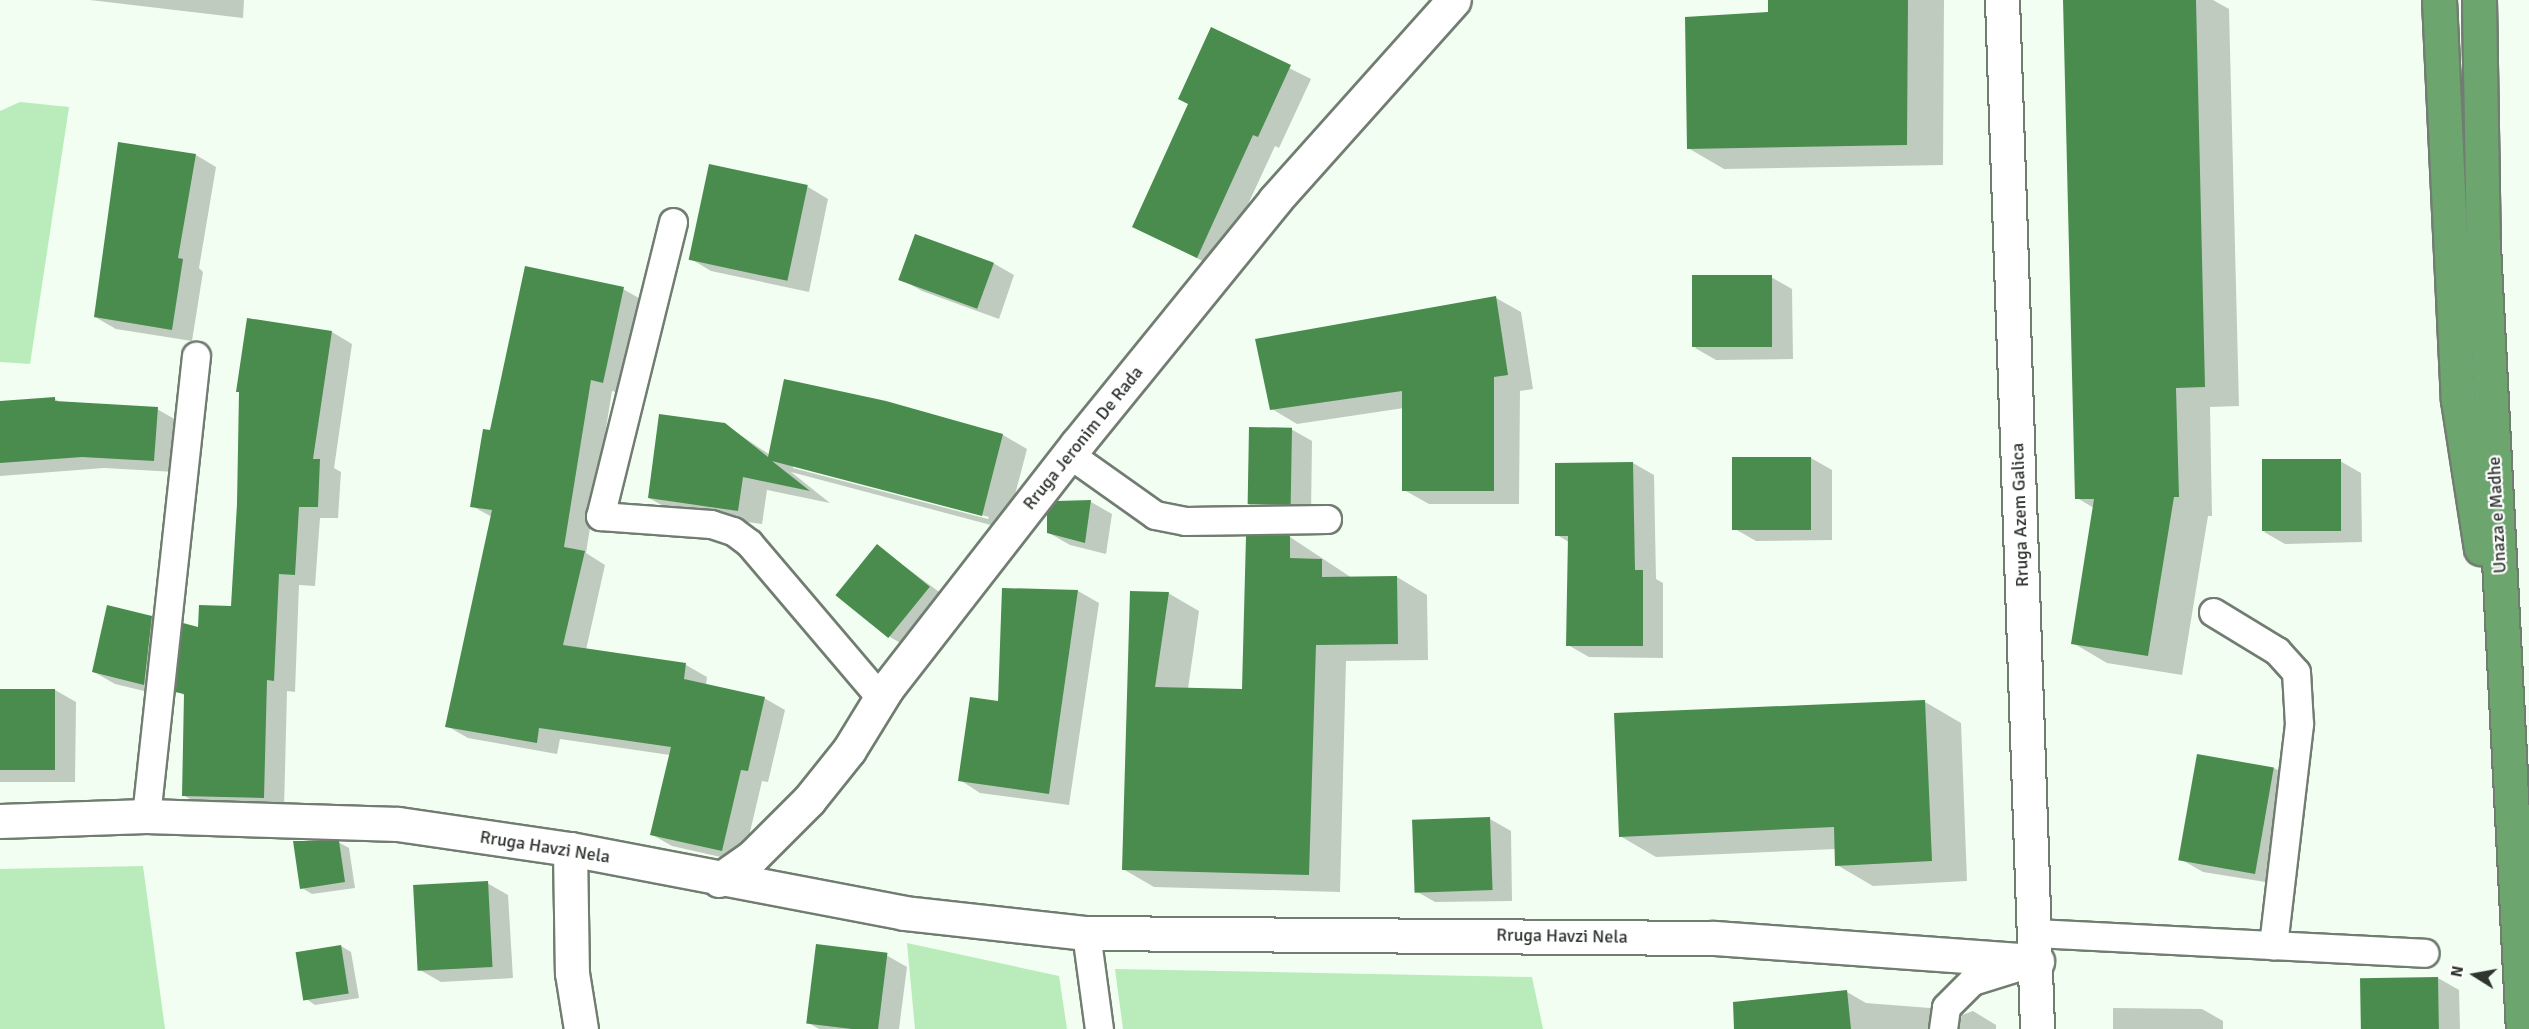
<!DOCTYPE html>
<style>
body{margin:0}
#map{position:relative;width:2529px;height:1029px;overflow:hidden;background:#f1fef1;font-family:Signika,sans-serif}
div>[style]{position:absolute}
.green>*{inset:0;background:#b9ecba}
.shadow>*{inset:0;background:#0003}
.building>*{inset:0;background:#498c4e;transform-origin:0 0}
.roads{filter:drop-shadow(2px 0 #727d72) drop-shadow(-2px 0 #727d72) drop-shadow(0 2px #727d72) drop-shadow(0 -2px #727d72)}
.lane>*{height:27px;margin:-13.5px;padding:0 13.5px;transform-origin:13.5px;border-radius:13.5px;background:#fff}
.street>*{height:33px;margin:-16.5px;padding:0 16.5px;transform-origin:16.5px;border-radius:16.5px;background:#fff}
.secondary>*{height:33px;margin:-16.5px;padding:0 16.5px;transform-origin:16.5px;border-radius:16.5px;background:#fff}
.highway>*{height:33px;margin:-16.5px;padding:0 16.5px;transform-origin:16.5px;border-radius:16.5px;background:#6da56f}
span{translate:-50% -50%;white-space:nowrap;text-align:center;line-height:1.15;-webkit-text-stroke:4.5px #fff;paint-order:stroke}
.street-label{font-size:18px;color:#2f342f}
.north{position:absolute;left:2445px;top:945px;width:60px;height:60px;-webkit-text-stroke:4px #fff;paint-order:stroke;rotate:281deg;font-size:16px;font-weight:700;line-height:24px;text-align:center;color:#2f342f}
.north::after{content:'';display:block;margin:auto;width:21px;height:27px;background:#2f342f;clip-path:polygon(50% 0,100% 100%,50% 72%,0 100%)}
</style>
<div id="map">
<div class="green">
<i style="clip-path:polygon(20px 102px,69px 107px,30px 364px,0 362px,0 111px)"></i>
<i style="clip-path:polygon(143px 866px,165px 1029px,0 1029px,0 869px)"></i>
<i style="clip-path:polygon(907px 943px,1059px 976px,1067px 1029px,915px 1029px)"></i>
<i style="clip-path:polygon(1115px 969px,1532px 977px,1543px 1029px,1123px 1029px)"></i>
</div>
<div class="shadow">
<i style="clip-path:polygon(90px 0,244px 0,243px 18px)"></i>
<i style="clip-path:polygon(1769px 0,1944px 0,1943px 165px,1724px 169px,1688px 148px,1769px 13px)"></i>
<i style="clip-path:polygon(2065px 0,2213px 0,2229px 9px,2239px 406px,2210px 407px,2212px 516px,2208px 516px,2182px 675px,2107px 663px,2073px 643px,2094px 508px,2077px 498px)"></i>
<i style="clip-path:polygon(1211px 29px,1311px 79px,1279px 148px,1275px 146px,1218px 269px,1134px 226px,1190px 104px)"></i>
<i style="clip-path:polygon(196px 155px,216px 167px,199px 268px,203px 272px,192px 341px,116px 329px,95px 317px)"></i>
<i style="clip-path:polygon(808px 187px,828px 199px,809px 292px,711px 271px,691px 259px)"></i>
<i style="clip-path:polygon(993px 263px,1014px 275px,999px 319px,922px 291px,901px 279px)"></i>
<i style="clip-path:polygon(1771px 277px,1792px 289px,1793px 359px,1716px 360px,1695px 348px)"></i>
<i style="clip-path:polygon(623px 289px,644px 301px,624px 394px,612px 391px,586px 553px,605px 565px,586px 650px,686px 665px,707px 677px,706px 685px,764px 698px,785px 710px,768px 782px,762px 781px,743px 862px,672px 846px,651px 834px,670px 755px,560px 739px,557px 754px,468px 738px,447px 726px,492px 517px,472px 506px,491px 432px)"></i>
<i style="clip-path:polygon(1496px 298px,1521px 312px,1533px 389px,1520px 391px,1519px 504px,1429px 504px,1404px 490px,1404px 408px,1297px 424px,1272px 409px)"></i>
<i style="clip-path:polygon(332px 332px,352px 344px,334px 468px,341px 472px,338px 518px,320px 518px,315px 586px,299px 585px,295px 692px,287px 691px,284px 809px,204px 807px,183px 795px,186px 696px,177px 691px,199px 628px,232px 608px)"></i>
<i style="clip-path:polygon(55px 399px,61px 403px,157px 409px,178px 421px,175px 472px,104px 468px,0 476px,0 403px)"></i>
<i style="clip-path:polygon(evenodd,886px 402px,1003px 435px,1027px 449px,1006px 529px,791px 472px,830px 503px,767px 490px,762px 524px,674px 512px,649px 498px,724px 424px,770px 455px,886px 402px,793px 465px,989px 517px,988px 519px,793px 468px,793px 465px)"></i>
<i style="clip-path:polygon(1291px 429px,1312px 441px,1311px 515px,1269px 516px,1248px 504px)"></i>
<i style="clip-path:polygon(1811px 458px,1832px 470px,1832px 540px,1756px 541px,1735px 529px)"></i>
<i style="clip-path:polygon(2340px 461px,2361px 473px,2362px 542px,2285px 544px,2264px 532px)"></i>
<i style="clip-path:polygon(1633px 463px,1654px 475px,1656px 579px,1663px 583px,1663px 658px,1589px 657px,1568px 645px,1569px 542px,1557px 535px)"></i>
<i style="clip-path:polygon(1057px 502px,1091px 502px,1112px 514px,1106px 554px,1070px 545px,1049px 533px)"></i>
<i style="clip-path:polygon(1290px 537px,1352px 578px,1397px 577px,1427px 595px,1428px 660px,1346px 661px,1340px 892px,1154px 887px,1123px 869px,1168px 593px,1199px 611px,1188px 689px,1243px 691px)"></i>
<i style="clip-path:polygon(877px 546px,950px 600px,911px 649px,890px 637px)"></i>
<i style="clip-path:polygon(1004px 589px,1078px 591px,1099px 603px,1069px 805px,980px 793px,960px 780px,1000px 702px)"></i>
<i style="clip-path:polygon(151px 617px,172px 629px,165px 696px,115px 684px,94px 672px)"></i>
<i style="clip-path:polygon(0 690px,55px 690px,76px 702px,75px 782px,0 782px)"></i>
<i style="clip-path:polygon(1925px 702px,1961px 723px,1967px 881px,1873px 886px,1837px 865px,1836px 849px,1656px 857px,1620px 836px)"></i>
<i style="clip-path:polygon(2274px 768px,2295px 780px,2278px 884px,2203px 872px,2182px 860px)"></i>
<i style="clip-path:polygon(1490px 819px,1511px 831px,1512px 901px,1435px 902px,1414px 890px)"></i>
<i style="clip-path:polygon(338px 842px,349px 848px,355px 888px,312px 894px,302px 888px)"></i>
<i style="clip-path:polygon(487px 883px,508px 895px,513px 978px,441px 982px,420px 970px)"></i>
<i style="clip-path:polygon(341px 946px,351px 952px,359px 998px,315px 1005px,305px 998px)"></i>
<i style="clip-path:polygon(886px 955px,907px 967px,899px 1029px,819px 1029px,807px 1022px)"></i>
<i style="clip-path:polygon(2438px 978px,2459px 990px,2460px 1029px,2362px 1029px)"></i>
<i style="clip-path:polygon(1847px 992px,1866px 1003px,1930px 1008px,1953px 1021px,1953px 1029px,1773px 1029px)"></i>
<i style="clip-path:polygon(2113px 1008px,2202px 1009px,2223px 1021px,2223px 1029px,2113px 1029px)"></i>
<i style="clip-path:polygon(1973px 1011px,1996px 1025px,1996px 1029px,1959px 1029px,1962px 1015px)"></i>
</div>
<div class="building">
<i style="clip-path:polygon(1768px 0,1908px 0,1907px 145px,1687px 149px,1685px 17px,1768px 12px)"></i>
<i style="clip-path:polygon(2063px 0,2196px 0,2205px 387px,2176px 388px,2179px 497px,2174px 497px,2148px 656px,2071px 644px,2094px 499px,2075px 499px)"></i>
<i style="clip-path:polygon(1211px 27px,1291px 65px,1258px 137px,1253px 135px,1197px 258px,1132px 227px,1188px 104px,1178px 99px)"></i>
<i style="clip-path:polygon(118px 142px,196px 154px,178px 258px,183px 259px,172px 330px,94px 317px)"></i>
<i style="left:709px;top:164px;width:101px;height:98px;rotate:12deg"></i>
<i style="left:915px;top:234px;width:84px;height:49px;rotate:20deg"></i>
<i style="clip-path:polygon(525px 266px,624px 287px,603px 383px,591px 380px,564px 547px,585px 551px,563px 645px,686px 663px,684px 679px,765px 697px,748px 771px,741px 770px,722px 851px,650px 835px,671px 747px,539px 728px,537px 743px,445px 727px,492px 510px,470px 507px,483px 429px,490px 430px)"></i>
<i style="left:1772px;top:275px;width:72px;height:80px;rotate:90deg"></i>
<i style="clip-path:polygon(1496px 296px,1508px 375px,1494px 377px,1494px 491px,1402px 491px,1402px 391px,1270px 410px,1255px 339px)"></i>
<i style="clip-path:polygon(247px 318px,332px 331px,313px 459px,320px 459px,318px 507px,299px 507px,295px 575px,279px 574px,274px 681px,267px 680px,264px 798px,182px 796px,184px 694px,175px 692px,183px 623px,198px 627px,199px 605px,231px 606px,237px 504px,239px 392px,236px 392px)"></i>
<i style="clip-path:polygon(784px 379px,886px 401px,1003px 434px,982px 516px,772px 461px,810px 491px,743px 477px,738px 511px,648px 498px,659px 414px,725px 423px,768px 457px)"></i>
<i style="clip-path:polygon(55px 397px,55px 401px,158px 407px,154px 461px,82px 457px,0 463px,0 401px)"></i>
<i style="left:1249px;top:427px;width:43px;height:77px;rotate:1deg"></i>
<i style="left:1732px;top:457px;width:79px;height:73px"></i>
<i style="left:2341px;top:459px;width:72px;height:79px;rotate:90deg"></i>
<i style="clip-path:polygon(1633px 462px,1635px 570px,1643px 570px,1643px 646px,1566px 646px,1568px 536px,1555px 536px,1555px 463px)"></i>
<i style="clip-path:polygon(1091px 500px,1085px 543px,1047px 533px,1047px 513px,1057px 501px)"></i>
<i style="clip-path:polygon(1290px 535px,1290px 558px,1322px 559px,1322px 577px,1397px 576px,1398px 644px,1316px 645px,1309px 875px,1122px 870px,1130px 591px,1169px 592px,1155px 687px,1242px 689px,1246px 536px)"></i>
<i style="left:877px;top:544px;width:68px;height:66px;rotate:39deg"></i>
<i style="clip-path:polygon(1002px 588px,1078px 590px,1049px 794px,958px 781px,970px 697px,998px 701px)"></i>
<i style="clip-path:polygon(107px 605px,152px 616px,144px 685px,92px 672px)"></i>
<i style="left:0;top:689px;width:55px;height:81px"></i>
<i style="clip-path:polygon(1925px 700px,1932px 861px,1835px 866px,1834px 827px,1619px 837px,1614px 713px)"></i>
<i style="left:2197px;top:754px;width:78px;height:108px;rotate:10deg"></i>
<i style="left:1490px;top:817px;width:73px;height:78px;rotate:88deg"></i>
<i style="clip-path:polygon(293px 841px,339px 841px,345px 882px,300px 889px)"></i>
<i style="left:488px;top:881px;width:86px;height:75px;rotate:87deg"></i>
<i style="left:816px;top:944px;width:72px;height:80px;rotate:7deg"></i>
<i style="left:341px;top:945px;width:49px;height:46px;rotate:81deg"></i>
<i style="left:2438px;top:977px;width:52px;height:78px;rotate:89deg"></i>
<i style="clip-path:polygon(1847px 990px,1851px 1029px,1734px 1029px,1733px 1002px)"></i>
</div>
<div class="roads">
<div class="lane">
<i style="left:673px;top:222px;width:303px;rotate:103.9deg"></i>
<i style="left:600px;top:516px;width:111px;rotate:4.1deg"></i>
<i style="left:711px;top:524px;width:23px;rotate:18deg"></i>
<i style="left:733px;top:531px;width:20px;rotate:37deg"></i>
<i style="left:749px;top:543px;width:204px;rotate:49.6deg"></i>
<i style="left:1069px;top:454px;width:105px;rotate:35.3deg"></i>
<i style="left:1155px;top:515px;width:31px;rotate:11deg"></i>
<i style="left:1185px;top:521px;width:142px;rotate:-0.8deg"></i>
<i style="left:2213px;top:612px;width:75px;rotate:31.4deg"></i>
<i style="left:2277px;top:651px;width:28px;rotate:48deg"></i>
<i style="left:2296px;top:672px;width:52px;rotate:86.7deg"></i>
<i style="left:2299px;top:724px;width:223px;rotate:96.7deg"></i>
<i style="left:146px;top:816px;width:463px;rotate:-83.8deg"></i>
<i style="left:1086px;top:933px;width:97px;rotate:82.3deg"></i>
<i style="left:2034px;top:933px;width:391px;rotate:2.9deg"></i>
<i style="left:1943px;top:1029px;width:22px;rotate:-82deg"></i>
<i style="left:1946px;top:1007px;width:37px;rotate:-45deg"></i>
<i style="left:1972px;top:981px;width:58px;rotate:-17.2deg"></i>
</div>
<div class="street">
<i style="left:0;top:821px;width:146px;rotate:-2deg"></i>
<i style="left:146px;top:816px;width:252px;rotate:1.8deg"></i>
<i style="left:398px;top:824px;width:174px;rotate:8.3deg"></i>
<i style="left:570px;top:849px;width:340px;rotate:10.8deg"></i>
<i style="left:904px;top:913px;width:183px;rotate:6.3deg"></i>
<i style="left:1086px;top:933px;width:628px;rotate:0.46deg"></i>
<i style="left:1714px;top:938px;width:324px;rotate:4.1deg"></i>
<i style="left:570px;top:849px;width:124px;rotate:89.1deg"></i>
<i style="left:572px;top:973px;width:57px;rotate:80.9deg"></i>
<i style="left:719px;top:880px;width:40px;rotate:-34.9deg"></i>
<i style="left:752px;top:857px;width:81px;rotate:-45deg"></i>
<i style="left:809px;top:800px;width:64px;rotate:-51.3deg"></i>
<i style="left:849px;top:750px;width:73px;rotate:-58.5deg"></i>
<i style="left:887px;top:688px;width:309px;rotate:-52.1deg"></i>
<i style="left:1077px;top:444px;width:314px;rotate:-50.9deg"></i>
<i style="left:1275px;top:200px;width:268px;rotate:-48.2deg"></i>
</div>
<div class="secondary">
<i style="left:2002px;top:0;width:1030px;rotate:88.05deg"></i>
</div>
<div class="highway">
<i style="left:2439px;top:0;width:400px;rotate:87.3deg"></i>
<i style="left:2458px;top:400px;width:150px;rotate:81.2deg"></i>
<i style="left:2479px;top:0;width:246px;rotate:89.1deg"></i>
<i style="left:2483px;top:246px;width:784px;rotate:87.08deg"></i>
</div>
</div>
<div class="street-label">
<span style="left:1083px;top:438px;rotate:-51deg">Rruga Jeronim De Rada</span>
<span style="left:2020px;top:515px;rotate:-92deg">Rruga Azem Galica</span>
<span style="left:2497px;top:515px;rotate:-93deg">Unaza e Madhe</span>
<span style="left:545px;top:847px;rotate:9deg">Rruga Havzi Nela</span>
<span style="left:1562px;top:936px;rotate:1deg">Rruga Havzi Nela</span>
</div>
<div class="north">N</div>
</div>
